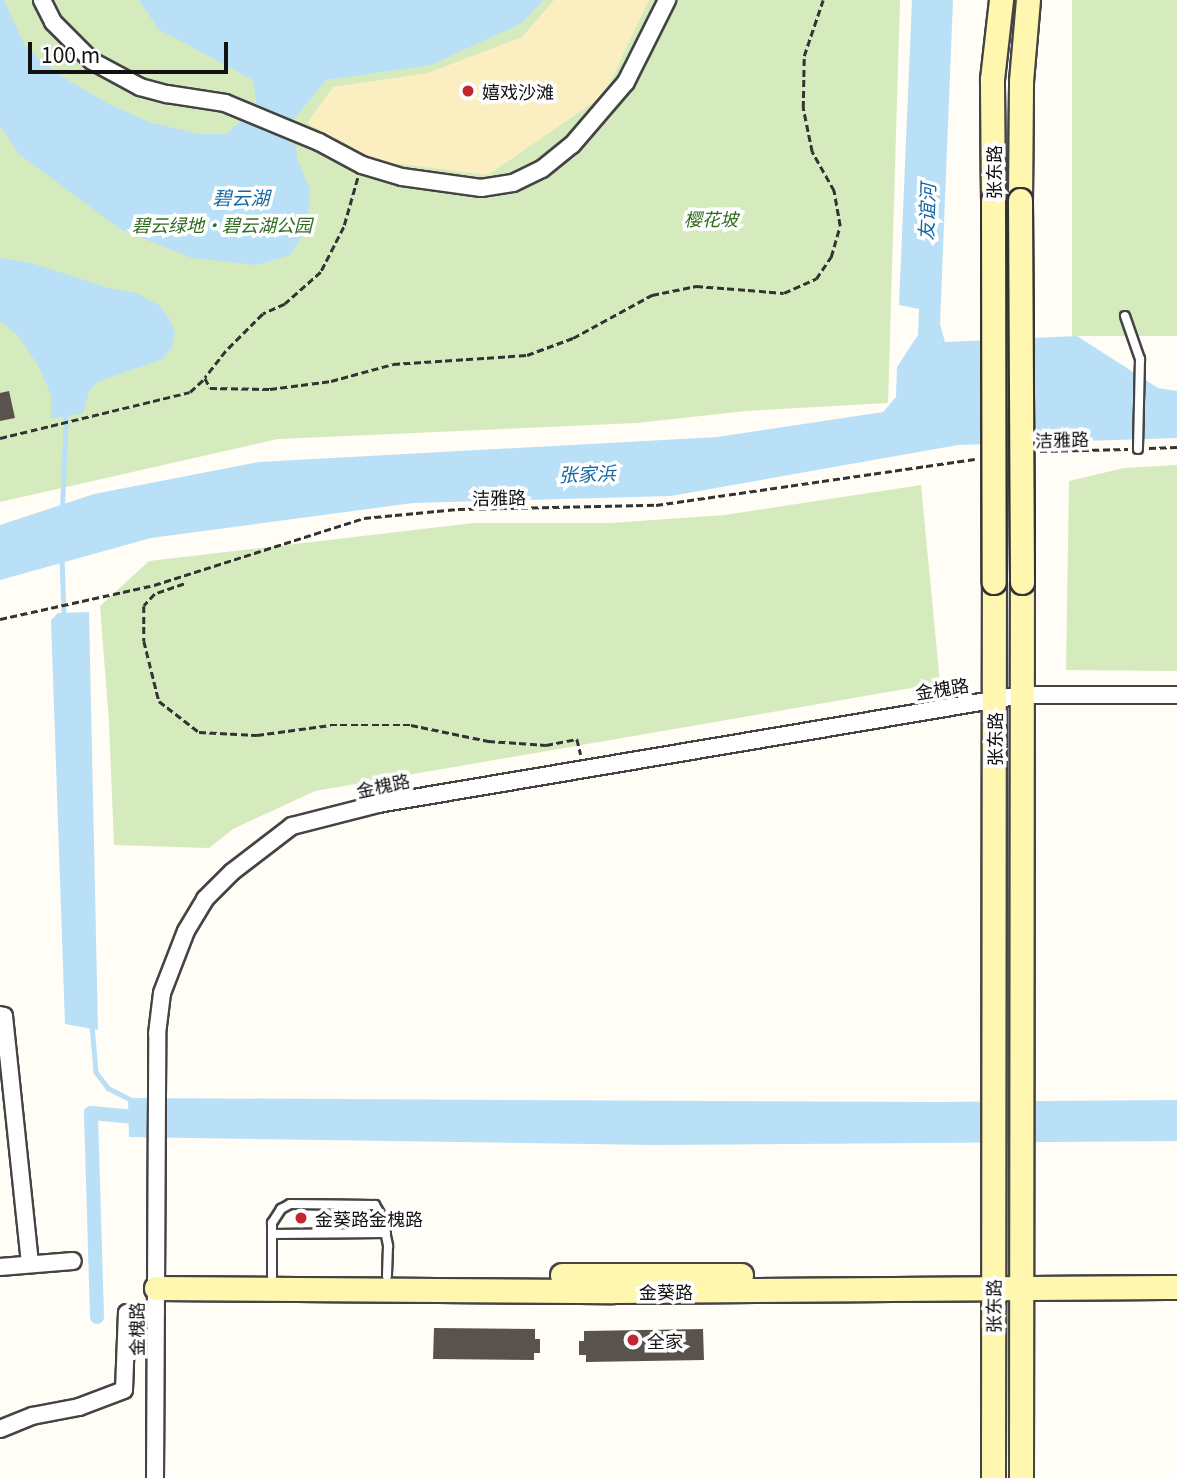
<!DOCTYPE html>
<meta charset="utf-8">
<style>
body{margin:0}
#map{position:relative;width:1177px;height:1478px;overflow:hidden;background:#fffdf5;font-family:Georgia,"Noto Sans SC",serif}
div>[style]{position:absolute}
.green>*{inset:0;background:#d5ebbd;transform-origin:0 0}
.sand>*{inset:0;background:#fbeec1}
.water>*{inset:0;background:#b9e0f7}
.stream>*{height:4.5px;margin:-2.25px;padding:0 2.25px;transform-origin:2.25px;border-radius:2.25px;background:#b9e0f7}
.canal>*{height:14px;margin:-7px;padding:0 7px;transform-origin:7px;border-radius:7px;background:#b9e0f7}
.building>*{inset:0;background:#5a524d}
.path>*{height:2.5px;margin-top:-1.25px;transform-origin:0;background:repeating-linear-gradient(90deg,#333 0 7px,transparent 0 10.5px)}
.roads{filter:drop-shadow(2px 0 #444) drop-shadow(-2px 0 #444) drop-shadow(0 2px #444) drop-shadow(0 -2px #444)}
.lane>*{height:8px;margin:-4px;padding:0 4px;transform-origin:4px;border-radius:4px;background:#fff}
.street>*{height:16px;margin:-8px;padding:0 8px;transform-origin:8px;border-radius:8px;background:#fff}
.secondary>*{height:23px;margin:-11.5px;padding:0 11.5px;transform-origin:11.5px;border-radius:11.5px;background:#fff6b0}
.bridges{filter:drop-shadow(2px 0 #333) drop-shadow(-2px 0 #333) drop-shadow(0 2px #333) drop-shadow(0 -2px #333)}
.secondary-bridge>*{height:23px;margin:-11.5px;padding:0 11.5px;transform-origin:11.5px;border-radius:11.5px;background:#fff6b0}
.dots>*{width:19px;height:19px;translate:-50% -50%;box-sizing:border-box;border:4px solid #fff;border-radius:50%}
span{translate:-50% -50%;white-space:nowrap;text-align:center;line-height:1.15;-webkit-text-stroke:7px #fff;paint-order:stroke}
.poi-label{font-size:18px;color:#111}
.left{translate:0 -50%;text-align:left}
.street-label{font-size:18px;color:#111}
.park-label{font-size:18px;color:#2f6b1f;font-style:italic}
.water-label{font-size:19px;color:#1768a6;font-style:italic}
.scale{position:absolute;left:28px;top:42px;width:200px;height:32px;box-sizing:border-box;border:4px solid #111;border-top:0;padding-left:9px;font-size:21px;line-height:24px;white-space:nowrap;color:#111;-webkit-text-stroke:5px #fff;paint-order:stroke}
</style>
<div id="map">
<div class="green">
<i style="clip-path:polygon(0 0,900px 0,888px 403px,746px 411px,637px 423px,278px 439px,0 502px)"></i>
<i style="left:1072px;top:0;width:105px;height:336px"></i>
<i style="clip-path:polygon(1177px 465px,1177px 671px,1066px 670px,1069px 481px,1124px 468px)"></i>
<i style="clip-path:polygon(921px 485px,940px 683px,315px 791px,233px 829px,209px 848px,114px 845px,109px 722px,100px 606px,149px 561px,474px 523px,610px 523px,725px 515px)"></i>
</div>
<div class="sand">
<i style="clip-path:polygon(554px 0,649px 0,604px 95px,488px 175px,369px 160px,307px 123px,333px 87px,428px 73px,522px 37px)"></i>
</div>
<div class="water">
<i style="clip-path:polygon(0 0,4px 0,26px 48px,66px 79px,109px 104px,149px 122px,198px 134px,226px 134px,257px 106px,253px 80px,158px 29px,139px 0,543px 0,522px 23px,431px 65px,326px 80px,294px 119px,297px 158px,310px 190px,307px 229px,290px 255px,257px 265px,192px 258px,120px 229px,19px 154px,0 126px)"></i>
<i style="clip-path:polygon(912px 0,953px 0,940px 324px,945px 342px,1077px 336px,1158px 388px,1177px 391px,1177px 438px,958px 445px,671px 496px,413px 503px,151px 538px,0 580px,0 525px,94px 494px,259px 462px,717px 437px,883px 412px,896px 397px,897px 367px,918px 335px,919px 309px,899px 305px)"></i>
<i style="clip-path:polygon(0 258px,31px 263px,109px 288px,136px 293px,159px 305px,170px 320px,175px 333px,172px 347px,163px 359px,97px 382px,89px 391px,83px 413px,51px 419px,51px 395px,38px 365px,17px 335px,0 321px)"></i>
<i style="clip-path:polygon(89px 612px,98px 1030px,65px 1024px,51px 620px,58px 613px)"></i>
<i style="clip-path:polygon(128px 1098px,938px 1102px,1177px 1100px,1177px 1141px,654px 1145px,129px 1137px)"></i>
</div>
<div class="stream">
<i style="left:62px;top:508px;width:97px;rotate:-87.6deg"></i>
<i style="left:62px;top:558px;width:58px;rotate:88deg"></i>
<i style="left:92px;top:1025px;width:47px;rotate:85.1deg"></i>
<i style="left:96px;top:1072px;width:20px;rotate:53deg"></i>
<i style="left:108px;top:1088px;width:29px;rotate:27deg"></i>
</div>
<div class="canal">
<i style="left:97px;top:1317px;width:204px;rotate:-91.7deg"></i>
<i style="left:91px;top:1113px;width:55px;rotate:5.2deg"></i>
</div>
<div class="building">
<i style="clip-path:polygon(9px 391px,15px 418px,0 421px,0 393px)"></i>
<i style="clip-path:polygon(434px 1328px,535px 1329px,535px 1339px,540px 1339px,540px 1353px,534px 1353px,534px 1360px,433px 1359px)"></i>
<i style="clip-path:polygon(703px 1329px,704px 1360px,586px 1362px,586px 1355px,579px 1355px,579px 1341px,584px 1341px,584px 1331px)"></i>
</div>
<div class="path">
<i style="left:358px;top:178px;width:51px;rotate:105.9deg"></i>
<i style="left:344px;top:227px;width:51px;rotate:117.1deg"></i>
<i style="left:321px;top:272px;width:48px;rotate:138.4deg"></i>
<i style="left:285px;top:304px;width:24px;rotate:156deg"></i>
<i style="left:263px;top:314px;width:52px;rotate:135deg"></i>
<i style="left:226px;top:351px;width:34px;rotate:128deg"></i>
<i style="left:205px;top:378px;width:11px;rotate:63deg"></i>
<i style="left:210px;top:388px;width:60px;rotate:1deg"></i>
<i style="left:270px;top:389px;width:62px;rotate:-7.5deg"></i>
<i style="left:331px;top:381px;width:64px;rotate:-15.3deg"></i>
<i style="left:393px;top:364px;width:134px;rotate:-3.8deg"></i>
<i style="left:527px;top:355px;width:49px;rotate:-20.3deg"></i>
<i style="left:573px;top:338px;width:90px;rotate:-28.6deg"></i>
<i style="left:652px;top:295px;width:45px;rotate:-11.6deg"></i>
<i style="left:696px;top:286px;width:88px;rotate:4.5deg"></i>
<i style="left:784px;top:293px;width:35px;rotate:-24deg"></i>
<i style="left:816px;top:279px;width:27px;rotate:-56deg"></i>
<i style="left:831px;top:257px;width:32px;rotate:-74deg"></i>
<i style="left:840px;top:226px;width:36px;rotate:-100deg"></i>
<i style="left:834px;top:191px;width:45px;rotate:-119.4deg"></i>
<i style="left:812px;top:152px;width:45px;rotate:-101.6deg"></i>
<i style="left:803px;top:108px;width:52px;rotate:-88.9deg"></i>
<i style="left:804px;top:56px;width:59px;rotate:-71.3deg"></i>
<i style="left:0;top:438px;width:195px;rotate:-13.6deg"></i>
<i style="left:190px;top:392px;width:21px;rotate:-43deg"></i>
<i style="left:1149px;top:448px;width:28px;rotate:-2deg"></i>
<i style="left:1040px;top:451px;width:88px;rotate:-1.3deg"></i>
<i style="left:184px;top:584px;width:31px;rotate:161deg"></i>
<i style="left:155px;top:594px;width:16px;rotate:133deg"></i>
<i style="left:144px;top:606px;width:35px;rotate:90deg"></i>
<i style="left:144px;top:641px;width:62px;rotate:76deg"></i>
<i style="left:159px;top:701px;width:51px;rotate:37.8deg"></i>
<i style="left:199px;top:732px;width:58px;rotate:3deg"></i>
<i style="left:257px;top:735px;width:74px;rotate:-7.8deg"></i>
<i style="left:330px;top:725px;width:81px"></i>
<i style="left:411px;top:725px;width:79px;rotate:11.7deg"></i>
<i style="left:488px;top:741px;width:58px;rotate:3.9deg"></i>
<i style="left:546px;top:745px;width:32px;rotate:-11deg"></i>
<i style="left:577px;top:739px;width:16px;rotate:76deg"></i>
<i style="left:0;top:619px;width:158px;rotate:-12.4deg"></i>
<i style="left:154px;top:585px;width:220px;rotate:-17.7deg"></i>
<i style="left:364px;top:518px;width:94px;rotate:-5.5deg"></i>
<i style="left:458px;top:509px;width:198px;rotate:-1.2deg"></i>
<i style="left:656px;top:505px;width:322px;rotate:-8.2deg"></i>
</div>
<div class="roads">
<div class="lane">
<i style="left:1125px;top:316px;width:46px;rotate:70.8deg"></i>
<i style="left:1140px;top:359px;width:90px;rotate:91.3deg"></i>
<i style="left:272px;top:1234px;width:114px;rotate:-0.5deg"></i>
<i style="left:272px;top:1276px;width:53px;rotate:-90deg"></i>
<i style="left:272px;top:1223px;width:17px;rotate:-57deg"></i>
<i style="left:281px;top:1209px;width:10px;rotate:-29deg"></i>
<i style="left:290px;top:1204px;width:85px;rotate:0.7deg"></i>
<i style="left:375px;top:1205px;width:14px;rotate:60deg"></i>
<i style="left:382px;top:1217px;width:30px;rotate:78deg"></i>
<i style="left:388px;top:1246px;width:30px;rotate:92deg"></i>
</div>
<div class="street">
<i style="left:42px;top:0;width:25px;rotate:63deg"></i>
<i style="left:53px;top:22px;width:55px;rotate:45deg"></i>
<i style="left:92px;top:61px;width:55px;rotate:28.4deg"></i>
<i style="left:140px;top:87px;width:28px;rotate:15deg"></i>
<i style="left:167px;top:94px;width:59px;rotate:8.8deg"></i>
<i style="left:225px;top:103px;width:102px;rotate:22.5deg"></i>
<i style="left:319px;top:142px;width:49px;rotate:28.1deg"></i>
<i style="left:362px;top:165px;width:42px;rotate:16.7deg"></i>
<i style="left:402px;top:177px;width:80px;rotate:7.9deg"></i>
<i style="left:481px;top:188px;width:32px;rotate:-9deg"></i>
<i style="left:513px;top:183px;width:32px;rotate:-26deg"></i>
<i style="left:542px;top:169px;width:38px;rotate:-39deg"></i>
<i style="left:572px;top:145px;width:83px;rotate:-49.4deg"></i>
<i style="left:626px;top:82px;width:92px;rotate:-63.4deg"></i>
<i style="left:0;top:1015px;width:4px;rotate:14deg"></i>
<i style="left:4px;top:1016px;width:249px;rotate:84deg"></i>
<i style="left:0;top:1267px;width:73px;rotate:-4.7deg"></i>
<i style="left:0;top:1429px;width:35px;rotate:-22deg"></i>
<i style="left:32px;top:1416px;width:48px;rotate:-10.8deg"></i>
<i style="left:79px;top:1407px;width:48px;rotate:-20.7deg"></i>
<i style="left:124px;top:1390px;width:77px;rotate:-87.8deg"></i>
<i style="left:127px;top:1313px;width:29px;rotate:-2deg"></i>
<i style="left:155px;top:1478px;width:444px;rotate:-89.7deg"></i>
<i style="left:157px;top:1034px;width:41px;rotate:-83deg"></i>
<i style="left:162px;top:993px;width:66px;rotate:-68.8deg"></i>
<i style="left:186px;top:931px;width:37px;rotate:-59deg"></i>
<i style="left:205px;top:899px;width:38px;rotate:-45deg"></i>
<i style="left:232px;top:872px;width:76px;rotate:-37.5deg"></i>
<i style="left:292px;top:826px;width:89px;rotate:-14.3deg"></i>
<i style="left:378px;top:804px;width:653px;rotate:-9.61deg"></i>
<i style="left:1022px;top:695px;width:155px"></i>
</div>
<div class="secondary">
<i style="left:993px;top:200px;width:121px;rotate:-90.5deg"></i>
<i style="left:992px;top:79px;width:80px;rotate:-83.5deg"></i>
<i style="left:1020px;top:200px;width:119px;rotate:-89.5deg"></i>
<i style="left:1021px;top:81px;width:81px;rotate:-85.1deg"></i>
<i style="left:562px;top:1275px;width:179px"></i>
<i style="left:156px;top:1288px;width:457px;rotate:0.4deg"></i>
<i style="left:613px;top:1291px;width:564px;rotate:-0.41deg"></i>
<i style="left:993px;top:1478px;width:896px;rotate:-89.94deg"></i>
<i style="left:1021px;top:1478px;width:896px;rotate:-89.94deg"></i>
</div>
</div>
<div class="bridges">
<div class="secondary-bridge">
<i style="left:993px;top:200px;width:382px;rotate:89.9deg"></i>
<i style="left:1020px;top:200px;width:382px;rotate:89.7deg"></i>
</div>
</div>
<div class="dots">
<i style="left:468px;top:91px;background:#c4262e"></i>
<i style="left:301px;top:1218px;background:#c4262e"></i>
<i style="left:633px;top:1340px;background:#c4262e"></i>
</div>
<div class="poi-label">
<span class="left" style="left:482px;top:91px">嬉戏沙滩</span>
<span class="left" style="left:315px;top:1218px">金葵路金槐路</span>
<span class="left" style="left:647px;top:1340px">全家</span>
</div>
<div class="street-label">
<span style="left:993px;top:172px;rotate:-90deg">张东路</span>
<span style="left:1062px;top:439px;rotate:-2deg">洁雅路</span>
<span style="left:499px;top:497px;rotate:-1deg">洁雅路</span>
<span style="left:942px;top:688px;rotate:-9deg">金槐路</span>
<span style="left:994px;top:739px;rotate:-90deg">张东路</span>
<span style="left:383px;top:785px;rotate:-12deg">金槐路</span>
<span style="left:666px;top:1291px">金葵路</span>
<span style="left:993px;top:1306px;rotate:-90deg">张东路</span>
<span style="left:136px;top:1329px;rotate:-90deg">金槐路</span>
</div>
<div class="park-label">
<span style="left:711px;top:218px">樱花坡</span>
<span style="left:222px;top:224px">碧云绿地·碧云湖公园</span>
</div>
<div class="water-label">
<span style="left:241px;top:197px">碧云湖</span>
<span style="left:926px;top:212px;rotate:-88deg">友谊河</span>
<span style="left:587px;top:473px;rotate:-2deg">张家浜</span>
</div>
<div class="scale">100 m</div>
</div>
